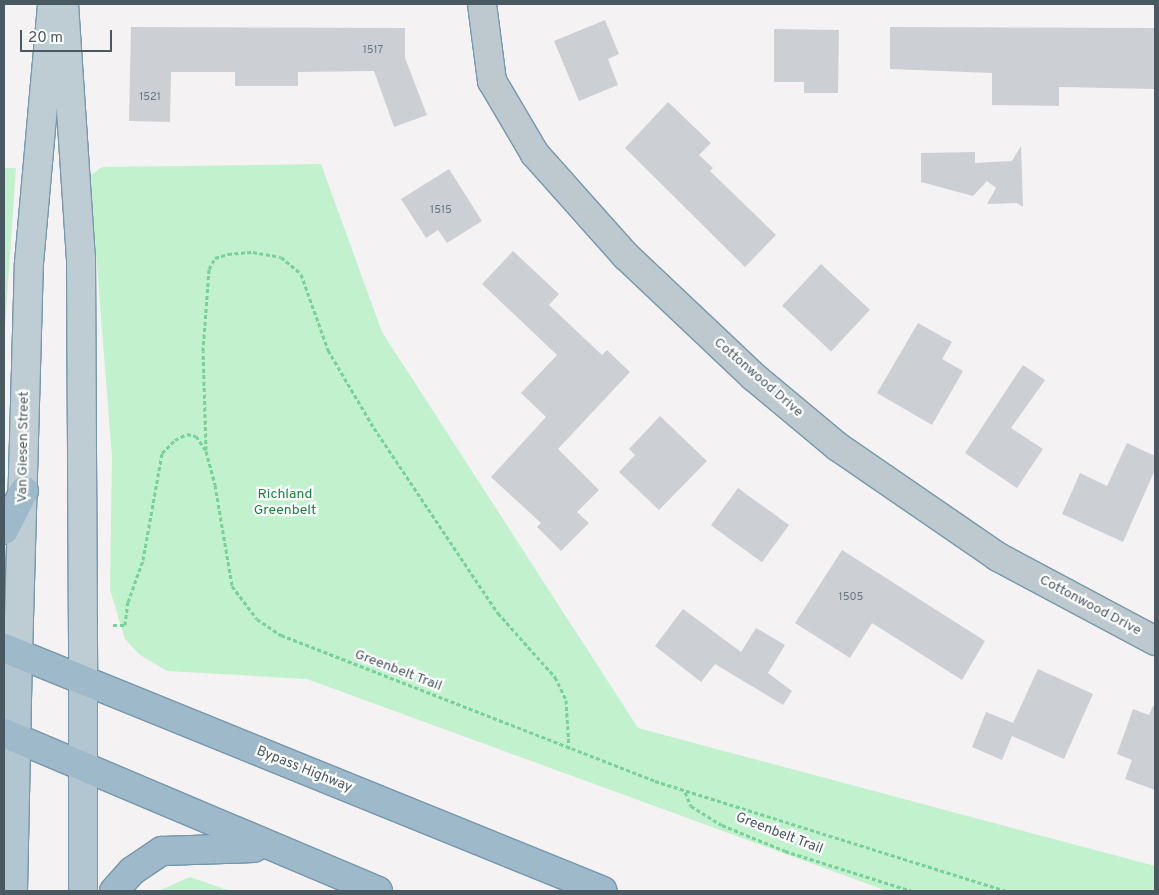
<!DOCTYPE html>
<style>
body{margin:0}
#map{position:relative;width:1159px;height:895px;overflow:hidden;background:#f4f2f3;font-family:Overpass,sans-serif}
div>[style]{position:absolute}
.green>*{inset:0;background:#c1f1cd}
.building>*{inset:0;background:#ccd0d4;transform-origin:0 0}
.path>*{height:3px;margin-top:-1.5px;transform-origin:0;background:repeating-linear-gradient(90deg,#78d198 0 4px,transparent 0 6.5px)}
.roads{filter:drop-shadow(1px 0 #7598ad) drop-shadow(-1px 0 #7598ad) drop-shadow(0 1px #7598ad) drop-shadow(0 -1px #7598ad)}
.tertiary>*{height:28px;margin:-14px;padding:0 14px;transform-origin:14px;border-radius:14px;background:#bdc9cf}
.secondary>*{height:28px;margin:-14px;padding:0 14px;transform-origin:14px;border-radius:14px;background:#beccd4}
.primary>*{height:28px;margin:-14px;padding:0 14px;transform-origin:14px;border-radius:14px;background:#b2c6d1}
.trunk>*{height:28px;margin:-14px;padding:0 14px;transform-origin:14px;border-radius:14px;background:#9eb9c9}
span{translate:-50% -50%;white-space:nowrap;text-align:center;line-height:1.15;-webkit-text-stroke:4.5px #fff;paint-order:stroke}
.number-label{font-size:11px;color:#6a777e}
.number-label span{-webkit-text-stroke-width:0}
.street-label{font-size:14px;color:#495961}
.park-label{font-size:14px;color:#16863e}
.frame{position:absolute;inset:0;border:5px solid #495961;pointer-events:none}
.scale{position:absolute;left:20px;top:30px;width:92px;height:22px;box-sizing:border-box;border:2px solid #495961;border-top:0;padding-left:6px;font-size:15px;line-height:18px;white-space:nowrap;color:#495961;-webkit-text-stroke:4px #fff;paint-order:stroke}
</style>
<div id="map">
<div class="green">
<i style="clip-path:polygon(321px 164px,382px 332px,638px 728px,1155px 866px,1155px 891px,887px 891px,307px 679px,167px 671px,140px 655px,125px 639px,110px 590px,112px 457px,90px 176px,102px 167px)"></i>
<i style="clip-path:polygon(4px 168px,16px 168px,4px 342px)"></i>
<i style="clip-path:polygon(190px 877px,230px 891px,158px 891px)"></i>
</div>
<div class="building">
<i style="clip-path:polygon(605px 20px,619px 54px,608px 59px,618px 85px,579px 101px,554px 41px)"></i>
<i style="clip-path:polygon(131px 27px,405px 28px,405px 58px,427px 115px,394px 127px,374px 71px,298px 72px,298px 86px,235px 86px,235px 72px,171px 72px,170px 122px,129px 121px)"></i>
<i style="clip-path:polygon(890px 27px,1155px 28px,1155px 89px,1059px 87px,1059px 106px,992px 105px,992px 73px,890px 69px)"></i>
<i style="clip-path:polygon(774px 29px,839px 30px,838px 93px,804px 93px,804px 82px,774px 82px)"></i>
<i style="clip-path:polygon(668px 102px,711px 143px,699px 155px,713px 168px,710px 171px,776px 235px,745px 267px,625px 148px)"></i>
<i style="clip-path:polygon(1021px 146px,1023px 207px,1017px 203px,987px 204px,996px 188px,987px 181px,973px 196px,921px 182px,921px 153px,975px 152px,975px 163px,1012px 161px)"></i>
<i style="clip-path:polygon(449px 169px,482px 221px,447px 243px,438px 230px,426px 238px,401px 199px)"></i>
<i style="clip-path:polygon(513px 251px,559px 294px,549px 305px,602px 355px,607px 350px,630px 372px,558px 449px,599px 490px,577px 512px,589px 523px,561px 551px,537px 527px,541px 523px,491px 477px,546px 417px,521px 393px,557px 355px,482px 284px)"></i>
<i style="left:821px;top:264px;width:67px;height:57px;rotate:43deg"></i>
<i style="clip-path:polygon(918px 323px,952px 342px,942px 359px,963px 371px,932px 425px,877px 393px)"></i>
<i style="clip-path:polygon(1023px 365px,1045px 380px,1011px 428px,1043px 449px,1017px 488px,965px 453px)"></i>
<i style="clip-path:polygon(660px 416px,707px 461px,659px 510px,619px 472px,635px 455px,629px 449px)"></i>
<i style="clip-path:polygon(1127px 443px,1155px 456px,1155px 470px,1123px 542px,1062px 514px,1080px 473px,1107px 486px)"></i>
<i style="left:738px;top:488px;width:63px;height:46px;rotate:36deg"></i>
<i style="clip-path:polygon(842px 550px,985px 641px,962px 680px,872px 623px,850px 658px,795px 623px)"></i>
<i style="clip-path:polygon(683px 609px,741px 652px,756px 628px,785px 645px,768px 673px,792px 691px,783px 705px,715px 664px,701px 682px,655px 646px)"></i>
<i style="clip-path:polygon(1038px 669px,1093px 694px,1064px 759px,1012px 736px,1002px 760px,972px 747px,986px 712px,1013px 723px)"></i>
<i style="clip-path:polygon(1153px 706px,1155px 706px,1155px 790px,1125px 779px,1132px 760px,1117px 754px,1133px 709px,1149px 715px)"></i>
</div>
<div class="path">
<i style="left:206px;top:450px;width:99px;rotate:-91.7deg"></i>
<i style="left:203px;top:351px;width:82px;rotate:-85.8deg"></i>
<i style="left:209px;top:269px;width:13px;rotate:-61deg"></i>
<i style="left:215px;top:258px;width:14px;rotate:-17deg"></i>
<i style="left:228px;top:254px;width:25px;rotate:-5deg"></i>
<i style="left:253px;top:252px;width:28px;rotate:10deg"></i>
<i style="left:281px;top:257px;width:26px;rotate:40deg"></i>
<i style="left:301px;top:274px;width:81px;rotate:70.4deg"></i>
<i style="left:328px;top:350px;width:91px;rotate:59.5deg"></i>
<i style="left:374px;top:428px;width:223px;rotate:56.2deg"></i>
<i style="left:498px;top:613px;width:86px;rotate:48.3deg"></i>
<i style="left:555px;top:677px;width:25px;rotate:64deg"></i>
<i style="left:566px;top:700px;width:49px;rotate:86.5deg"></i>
<i style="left:113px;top:625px;width:12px"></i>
<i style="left:125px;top:625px;width:23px;rotate:-83deg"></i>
<i style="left:128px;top:602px;width:45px;rotate:-70.3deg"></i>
<i style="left:143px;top:560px;width:109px;rotate:-79.9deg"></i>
<i style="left:162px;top:453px;width:18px;rotate:-45deg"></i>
<i style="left:175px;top:440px;width:13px;rotate:-27deg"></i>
<i style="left:187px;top:434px;width:9px;rotate:13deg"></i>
<i style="left:196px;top:436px;width:18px;rotate:56deg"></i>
<i style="left:206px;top:451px;width:35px;rotate:75deg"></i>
<i style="left:215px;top:485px;width:102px;rotate:80.4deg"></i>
<i style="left:232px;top:586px;width:41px;rotate:52.9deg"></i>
<i style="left:257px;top:619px;width:29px;rotate:34deg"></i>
<i style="left:281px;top:635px;width:401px;rotate:21.3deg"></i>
<i style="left:655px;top:781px;width:368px;rotate:17.4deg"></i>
<i style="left:685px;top:792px;width:15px;rotate:67deg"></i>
<i style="left:691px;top:806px;width:36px;rotate:32deg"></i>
<i style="left:722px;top:825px;width:68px;rotate:22.4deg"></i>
<i style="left:785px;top:851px;width:133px;rotate:17.5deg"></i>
</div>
<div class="roads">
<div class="tertiary">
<i style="left:482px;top:4px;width:78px;rotate:82.6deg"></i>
<i style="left:492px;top:81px;width:85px;rotate:59.5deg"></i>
<i style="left:535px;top:154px;width:137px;rotate:48.3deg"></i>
<i style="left:626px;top:256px;width:176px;rotate:43.4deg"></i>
<i style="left:754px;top:377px;width:109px;rotate:39.8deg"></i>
<i style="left:838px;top:447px;width:194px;rotate:34.5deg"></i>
<i style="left:998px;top:557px;width:178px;rotate:28.1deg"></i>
</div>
<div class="secondary">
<i style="left:64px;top:4px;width:255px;rotate:86.2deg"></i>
<i style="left:81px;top:258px;width:422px;rotate:89.7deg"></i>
<i style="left:18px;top:654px;width:391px;rotate:-88.4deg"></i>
<i style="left:29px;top:263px;width:260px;rotate:-84.9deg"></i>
</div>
<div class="primary">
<i style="left:13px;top:891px;width:237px;rotate:-88.8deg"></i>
<i style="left:83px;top:891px;width:211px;rotate:-90deg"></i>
</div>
<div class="trunk">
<i style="left:4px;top:530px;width:44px;rotate:-62.9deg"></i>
<i style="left:4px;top:648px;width:646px;rotate:22.08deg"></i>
<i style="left:4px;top:733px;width:406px;rotate:22.9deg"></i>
<i style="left:114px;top:891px;width:27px;rotate:-48deg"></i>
<i style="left:132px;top:871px;width:36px;rotate:-34deg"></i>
<i style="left:162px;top:851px;width:92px;rotate:-1.9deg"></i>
</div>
</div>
<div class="number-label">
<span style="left:373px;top:50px">1517</span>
<span style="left:150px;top:97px">1521</span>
<span style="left:441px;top:210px">1515</span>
<span style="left:851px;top:597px">1505</span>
</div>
<div class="street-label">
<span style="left:758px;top:378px;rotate:41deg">Cottonwood Drive</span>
<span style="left:24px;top:447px;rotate:-89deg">Van Giesen Street</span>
<span style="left:1090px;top:606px;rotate:28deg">Cottonwood Drive</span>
<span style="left:398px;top:671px;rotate:21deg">Greenbelt Trail</span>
<span style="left:304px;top:770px;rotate:22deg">Bypass Highway</span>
<span style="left:779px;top:834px;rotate:21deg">Greenbelt Trail</span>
</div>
<div class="park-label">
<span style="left:285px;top:503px">Richland<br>Greenbelt</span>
</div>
<div class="frame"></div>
<div class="scale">20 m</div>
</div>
